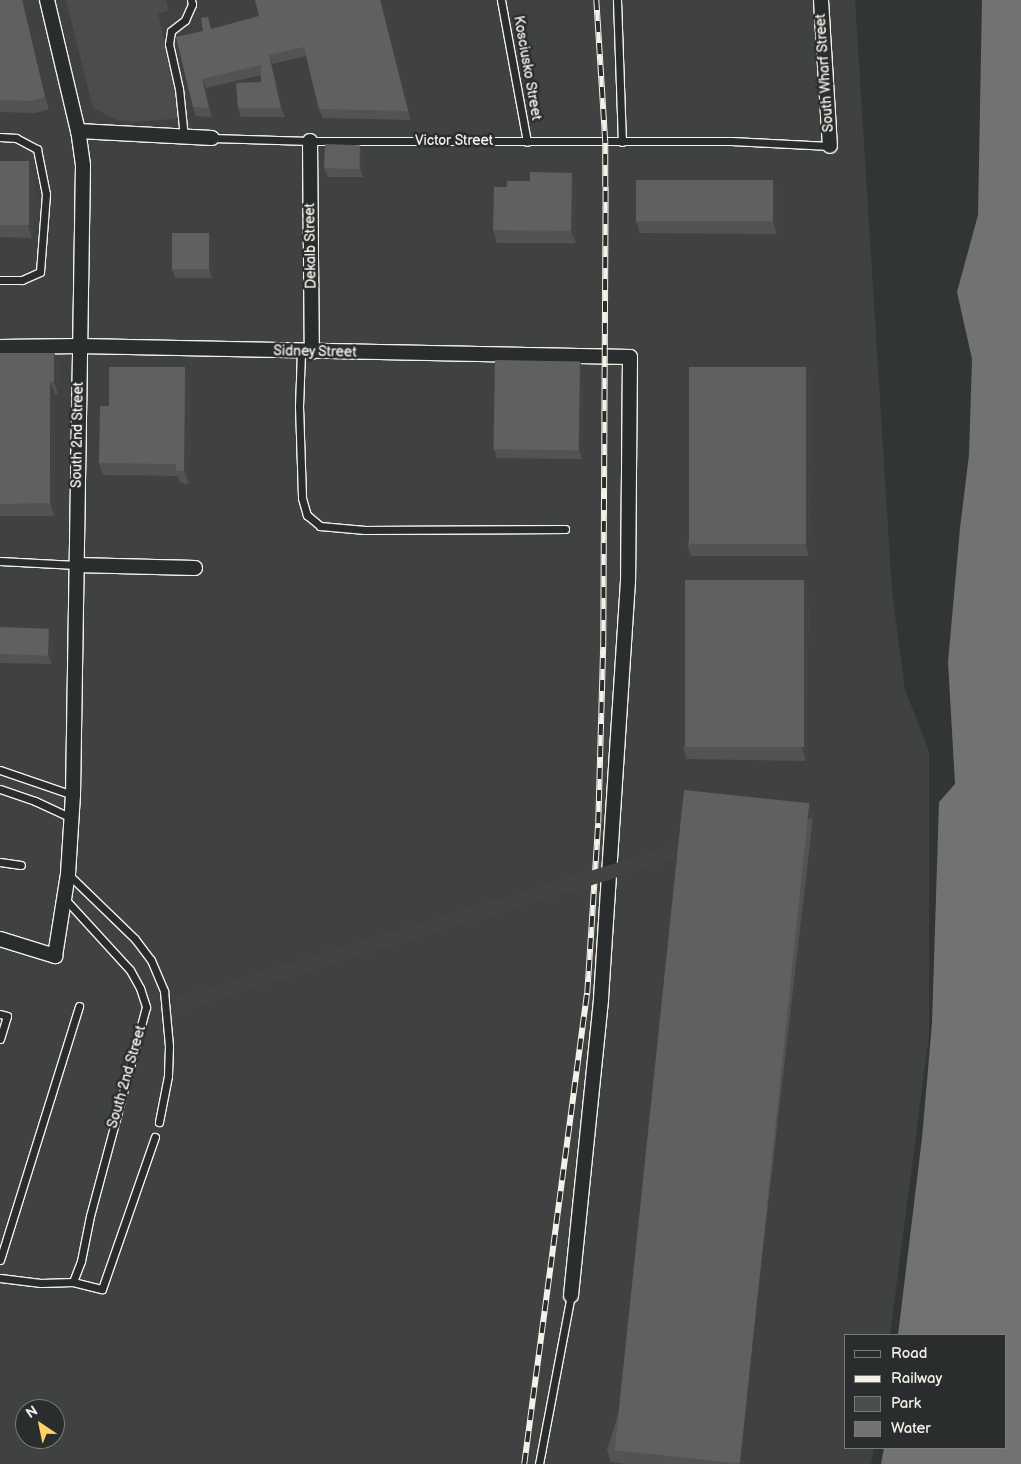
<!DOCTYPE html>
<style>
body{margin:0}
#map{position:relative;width:1021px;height:1464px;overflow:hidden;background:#323535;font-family:"Balsamiq Sans",sans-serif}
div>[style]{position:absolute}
.built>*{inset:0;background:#404242}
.green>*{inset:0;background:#4b4d4c}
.water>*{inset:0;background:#727370}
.roads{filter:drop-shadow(1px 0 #f4f1e8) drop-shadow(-1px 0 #f4f1e8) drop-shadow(0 1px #f4f1e8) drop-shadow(0 -1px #f4f1e8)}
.lane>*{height:7px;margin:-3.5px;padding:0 3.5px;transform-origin:3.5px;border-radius:3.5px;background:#2a2d2e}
.street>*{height:14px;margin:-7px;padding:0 7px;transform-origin:7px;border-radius:7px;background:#2a2d2e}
.rail>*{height:5.5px;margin-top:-2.75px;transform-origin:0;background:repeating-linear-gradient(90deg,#2a2d2e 0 11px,#f4f1e8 0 22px);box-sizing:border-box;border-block:1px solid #f4f1e8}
.wall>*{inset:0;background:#525352}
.shaded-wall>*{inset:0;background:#424342;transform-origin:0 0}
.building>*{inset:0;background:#5f605f;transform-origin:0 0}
span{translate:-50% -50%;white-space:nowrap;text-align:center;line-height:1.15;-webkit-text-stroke:5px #2a2d2e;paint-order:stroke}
.street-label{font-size:14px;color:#f4f1e8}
.legend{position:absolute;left:844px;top:1334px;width:162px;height:115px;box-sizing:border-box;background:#2a2d2e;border:1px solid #7b7b78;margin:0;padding:6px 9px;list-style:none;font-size:15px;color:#f4f1e8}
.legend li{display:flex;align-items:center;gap:10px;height:25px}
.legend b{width:25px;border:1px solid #7b7b78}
.north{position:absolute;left:15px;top:1399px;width:50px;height:50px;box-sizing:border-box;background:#2a2d2e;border:1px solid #7b7b78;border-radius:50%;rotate:326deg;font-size:14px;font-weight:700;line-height:20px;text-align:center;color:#f4f1e8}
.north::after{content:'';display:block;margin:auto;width:18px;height:22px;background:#ffd166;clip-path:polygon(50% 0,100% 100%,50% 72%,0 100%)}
</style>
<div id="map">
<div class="built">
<i style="clip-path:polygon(evenodd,0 0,855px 0,892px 592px,905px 690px,929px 751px,929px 1035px,890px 1335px,845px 1335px,845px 1448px,874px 1448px,871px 1464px,0 1464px,0 0,25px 1409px,55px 1409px,55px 1439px,25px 1439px,25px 1409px)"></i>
</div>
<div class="green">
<i style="clip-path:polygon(66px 0,166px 0,169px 11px,158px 14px,182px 118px,137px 122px,117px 120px,93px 108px)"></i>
</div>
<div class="water">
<i style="clip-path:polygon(982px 0,1021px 0,1021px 1464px,881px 1464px,884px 1448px,1005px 1448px,1005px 1335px,898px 1335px,922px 1138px,932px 1023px,939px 802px,955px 784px,948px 662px,960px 528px,969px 455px,972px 359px,957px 292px,978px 215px)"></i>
</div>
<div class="roads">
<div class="lane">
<i style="left:501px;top:0;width:144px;rotate:79.6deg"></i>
<i style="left:617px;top:0;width:142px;rotate:88deg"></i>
<i style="left:0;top:137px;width:16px;rotate:4deg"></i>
<i style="left:16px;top:138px;width:24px;rotate:28deg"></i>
<i style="left:37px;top:149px;width:46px;rotate:78.7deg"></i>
<i style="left:46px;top:194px;width:78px;rotate:94.4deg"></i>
<i style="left:40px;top:272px;width:20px;rotate:156deg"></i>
<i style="left:22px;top:280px;width:22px;rotate:180deg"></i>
<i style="left:184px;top:137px;width:48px;rotate:-95.9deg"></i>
<i style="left:179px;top:89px;width:46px;rotate:-102.5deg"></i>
<i style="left:169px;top:44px;width:13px;rotate:-81deg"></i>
<i style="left:171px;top:31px;width:18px;rotate:-38deg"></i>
<i style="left:185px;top:20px;width:17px;rotate:-66deg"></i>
<i style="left:192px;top:4px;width:4px;rotate:-104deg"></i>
<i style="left:212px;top:138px;width:98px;rotate:1.8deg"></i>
<i style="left:310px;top:141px;width:421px"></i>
<i style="left:731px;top:141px;width:99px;rotate:2.9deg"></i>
<i style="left:301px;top:352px;width:54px;rotate:92.1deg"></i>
<i style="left:299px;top:406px;width:92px;rotate:88.1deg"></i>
<i style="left:302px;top:498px;width:18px;rotate:74deg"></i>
<i style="left:307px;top:515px;width:17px;rotate:40deg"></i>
<i style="left:320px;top:526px;width:45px;rotate:5.1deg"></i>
<i style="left:365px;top:530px;width:200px;rotate:-0.3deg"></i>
<i style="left:0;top:561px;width:76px;rotate:3deg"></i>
<i style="left:0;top:770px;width:77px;rotate:18.9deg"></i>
<i style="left:0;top:789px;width:37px;rotate:19deg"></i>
<i style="left:35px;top:801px;width:40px;rotate:25deg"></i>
<i style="left:0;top:862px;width:21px;rotate:8deg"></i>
<i style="left:68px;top:874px;width:93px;rotate:44.1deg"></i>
<i style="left:135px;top:939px;width:26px;rotate:53deg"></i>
<i style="left:151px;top:960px;width:34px;rotate:67deg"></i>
<i style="left:164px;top:991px;width:55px;rotate:84.8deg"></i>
<i style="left:169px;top:1046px;width:30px;rotate:92deg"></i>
<i style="left:168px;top:1076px;width:47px;rotate:101.1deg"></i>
<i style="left:65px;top:899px;width:96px;rotate:47.5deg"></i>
<i style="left:130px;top:970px;width:21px;rotate:61deg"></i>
<i style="left:140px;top:988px;width:20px;rotate:72deg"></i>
<i style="left:146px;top:1007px;width:216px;rotate:105deg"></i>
<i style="left:90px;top:1216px;width:46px;rotate:101.3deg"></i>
<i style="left:81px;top:1261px;width:22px;rotate:111deg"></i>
<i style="left:0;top:1014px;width:7px;rotate:16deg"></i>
<i style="left:7px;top:1016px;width:24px;rotate:107deg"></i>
<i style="left:0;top:1260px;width:266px;rotate:-72.7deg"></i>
<i style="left:0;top:1278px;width:41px;rotate:7deg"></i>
<i style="left:41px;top:1283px;width:32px;rotate:-2deg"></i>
<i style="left:73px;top:1282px;width:30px;rotate:14deg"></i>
<i style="left:102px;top:1289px;width:161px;rotate:-70.8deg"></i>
<i style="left:539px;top:1464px;width:172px;rotate:-79.3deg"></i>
</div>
<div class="street">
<i style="left:821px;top:0;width:146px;rotate:86.5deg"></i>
<i style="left:78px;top:131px;width:134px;rotate:3deg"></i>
<i style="left:310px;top:141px;width:211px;rotate:89.5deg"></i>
<i style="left:0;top:347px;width:79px;rotate:-0.7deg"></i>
<i style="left:79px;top:346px;width:551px;rotate:1.14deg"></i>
<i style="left:630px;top:357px;width:224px;rotate:90.5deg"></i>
<i style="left:628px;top:581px;width:420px;rotate:93.7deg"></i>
<i style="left:601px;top:1000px;width:297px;rotate:95.8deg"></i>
<i style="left:76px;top:565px;width:119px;rotate:1.4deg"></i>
<i style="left:0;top:939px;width:58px;rotate:17.2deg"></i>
<i style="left:55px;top:956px;width:83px;rotate:-81deg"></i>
<i style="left:68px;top:874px;width:79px;rotate:-86.4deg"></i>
<i style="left:73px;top:795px;width:630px;rotate:-89.09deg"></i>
<i style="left:83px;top:165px;width:34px;rotate:-98deg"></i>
<i style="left:78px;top:131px;width:135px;rotate:-103.3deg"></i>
</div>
</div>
<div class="rail">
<i style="left:524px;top:1464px;width:475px;rotate:-82.4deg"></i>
<i style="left:587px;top:993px;width:170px;rotate:-86.3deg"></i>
<i style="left:598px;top:823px;width:181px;rotate:-88.4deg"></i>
<i style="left:603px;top:642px;width:455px;rotate:-89.7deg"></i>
<i style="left:605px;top:187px;width:45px;rotate:-90deg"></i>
<i style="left:605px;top:142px;width:142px;rotate:-93.6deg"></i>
</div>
<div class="wall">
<i style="clip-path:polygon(0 0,23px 0,49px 109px,36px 113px,0 112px)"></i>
<i style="clip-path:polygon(381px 0,411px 120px,323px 118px,319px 109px,306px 56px,272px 64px,285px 117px,241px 117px,238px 108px,261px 82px,261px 75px,206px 88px,212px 117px,196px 116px,193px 107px,203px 31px)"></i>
<i style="clip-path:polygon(364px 154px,363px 177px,328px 177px,324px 168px)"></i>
<i style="clip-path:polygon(0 161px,34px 174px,32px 238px,0 237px)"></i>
<i style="clip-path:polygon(530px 181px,576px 185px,576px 243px,497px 243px,493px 230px,507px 187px)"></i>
<i style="clip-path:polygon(773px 181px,777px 193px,777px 234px,640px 233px,636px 221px)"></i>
<i style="clip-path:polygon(209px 233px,212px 242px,212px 278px,175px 278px,172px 269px)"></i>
<i style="clip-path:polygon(0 353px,54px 353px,59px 365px,58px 394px,55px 394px,54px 516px,0 516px)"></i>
<i style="clip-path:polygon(806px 368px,811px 380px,809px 556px,691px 556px,687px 544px)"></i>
<i style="clip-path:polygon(583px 370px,582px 459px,497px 458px,494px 449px)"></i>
<i style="clip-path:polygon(190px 379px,189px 484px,180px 483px,178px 476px,103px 475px,99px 463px,109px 406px)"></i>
<i style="clip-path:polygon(809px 593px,806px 761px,687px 759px,683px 747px)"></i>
<i style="clip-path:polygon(0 627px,53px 638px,52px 664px,0 663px)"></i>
<i style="clip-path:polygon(809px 804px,813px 817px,738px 1464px,626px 1464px,611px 1462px,607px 1450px)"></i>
</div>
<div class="shaded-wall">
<i style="clip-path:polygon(22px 0,23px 0,25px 5px,49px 109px,45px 97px)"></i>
<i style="clip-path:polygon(380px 0,381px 0,411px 120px,408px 111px)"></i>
<i style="clip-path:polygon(269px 55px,272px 64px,285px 117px,281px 108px)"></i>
<i style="clip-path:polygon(202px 79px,206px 88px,212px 117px,209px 108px)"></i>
<i style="clip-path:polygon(360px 145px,364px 154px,363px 177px,360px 168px)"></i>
<i style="clip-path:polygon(29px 161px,34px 174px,32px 238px,28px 226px)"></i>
<i style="clip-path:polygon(572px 173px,576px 185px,576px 243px,571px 231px)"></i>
<i style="clip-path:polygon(773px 181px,777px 193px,777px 234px,773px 222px)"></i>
<i style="clip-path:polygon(209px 233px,212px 242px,212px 278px,209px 269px)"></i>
<i style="clip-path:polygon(54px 353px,59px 365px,58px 394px,54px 382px)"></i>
<i style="clip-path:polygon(580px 361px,583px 370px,582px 459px,579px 450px)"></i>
<i style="clip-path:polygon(185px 367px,190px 379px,189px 484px,184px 471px)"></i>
<i style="clip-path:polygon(806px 368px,811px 380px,809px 556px,805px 544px)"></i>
<i style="clip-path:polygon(50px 382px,55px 394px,54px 516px,50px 503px)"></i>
<i style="clip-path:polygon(804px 581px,809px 593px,806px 761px,802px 748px)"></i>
<i style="clip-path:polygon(49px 629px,53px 638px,52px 664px,48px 655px)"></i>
<i style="left:809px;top:804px;width:14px;height:664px;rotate:73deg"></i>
</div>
<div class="building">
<i style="clip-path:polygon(0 0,22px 0,45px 97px,31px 101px,0 100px)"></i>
<i style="clip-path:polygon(255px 0,380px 0,408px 111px,319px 109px,304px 47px,269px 55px,281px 108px,238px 108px,236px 83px,261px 82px,261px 65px,202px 79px,209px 108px,193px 107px,176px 37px,203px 31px,201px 18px,208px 17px,211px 29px,259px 16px)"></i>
<i style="left:325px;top:144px;width:35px;height:24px;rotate:2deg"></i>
<i style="left:0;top:161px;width:29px;height:64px"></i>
<i style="clip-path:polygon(530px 172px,572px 173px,571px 231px,493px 230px,494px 187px,507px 187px,507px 181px,530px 181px)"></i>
<i style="left:636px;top:180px;width:137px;height:41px"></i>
<i style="left:172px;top:233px;width:37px;height:36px"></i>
<i style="clip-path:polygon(0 353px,54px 353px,54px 382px,50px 382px,50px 503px,0 504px)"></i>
<i style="left:495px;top:360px;width:85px;height:89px;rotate:1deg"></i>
<i style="clip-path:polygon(109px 367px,185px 367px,184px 471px,176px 471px,176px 464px,99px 463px,100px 406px,109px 406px)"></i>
<i style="left:689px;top:367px;width:117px;height:177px"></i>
<i style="left:685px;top:580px;width:119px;height:167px"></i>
<i style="left:0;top:627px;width:49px;height:27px;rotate:2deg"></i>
<i style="left:684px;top:790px;width:126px;height:664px;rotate:6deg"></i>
</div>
<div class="street-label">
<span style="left:527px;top:68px;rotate:80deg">Kosciusko Street</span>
<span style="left:825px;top:73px;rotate:-94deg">South Wharf Street</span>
<span style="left:454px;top:141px">Victor Street</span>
<span style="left:311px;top:246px;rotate:-91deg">Dekalb Street</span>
<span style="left:315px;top:352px;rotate:1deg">Sidney Street</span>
<span style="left:78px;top:435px;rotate:-89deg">South 2nd Street</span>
<span style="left:127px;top:1077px;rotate:-74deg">South 2nd Street</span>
</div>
<ul class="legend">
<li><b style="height:6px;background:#2a2d2e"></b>Road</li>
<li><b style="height:6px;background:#f4f1e8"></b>Railway</li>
<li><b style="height:14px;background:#4b4d4c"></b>Park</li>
<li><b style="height:14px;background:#727370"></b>Water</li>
</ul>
<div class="north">N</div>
</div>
